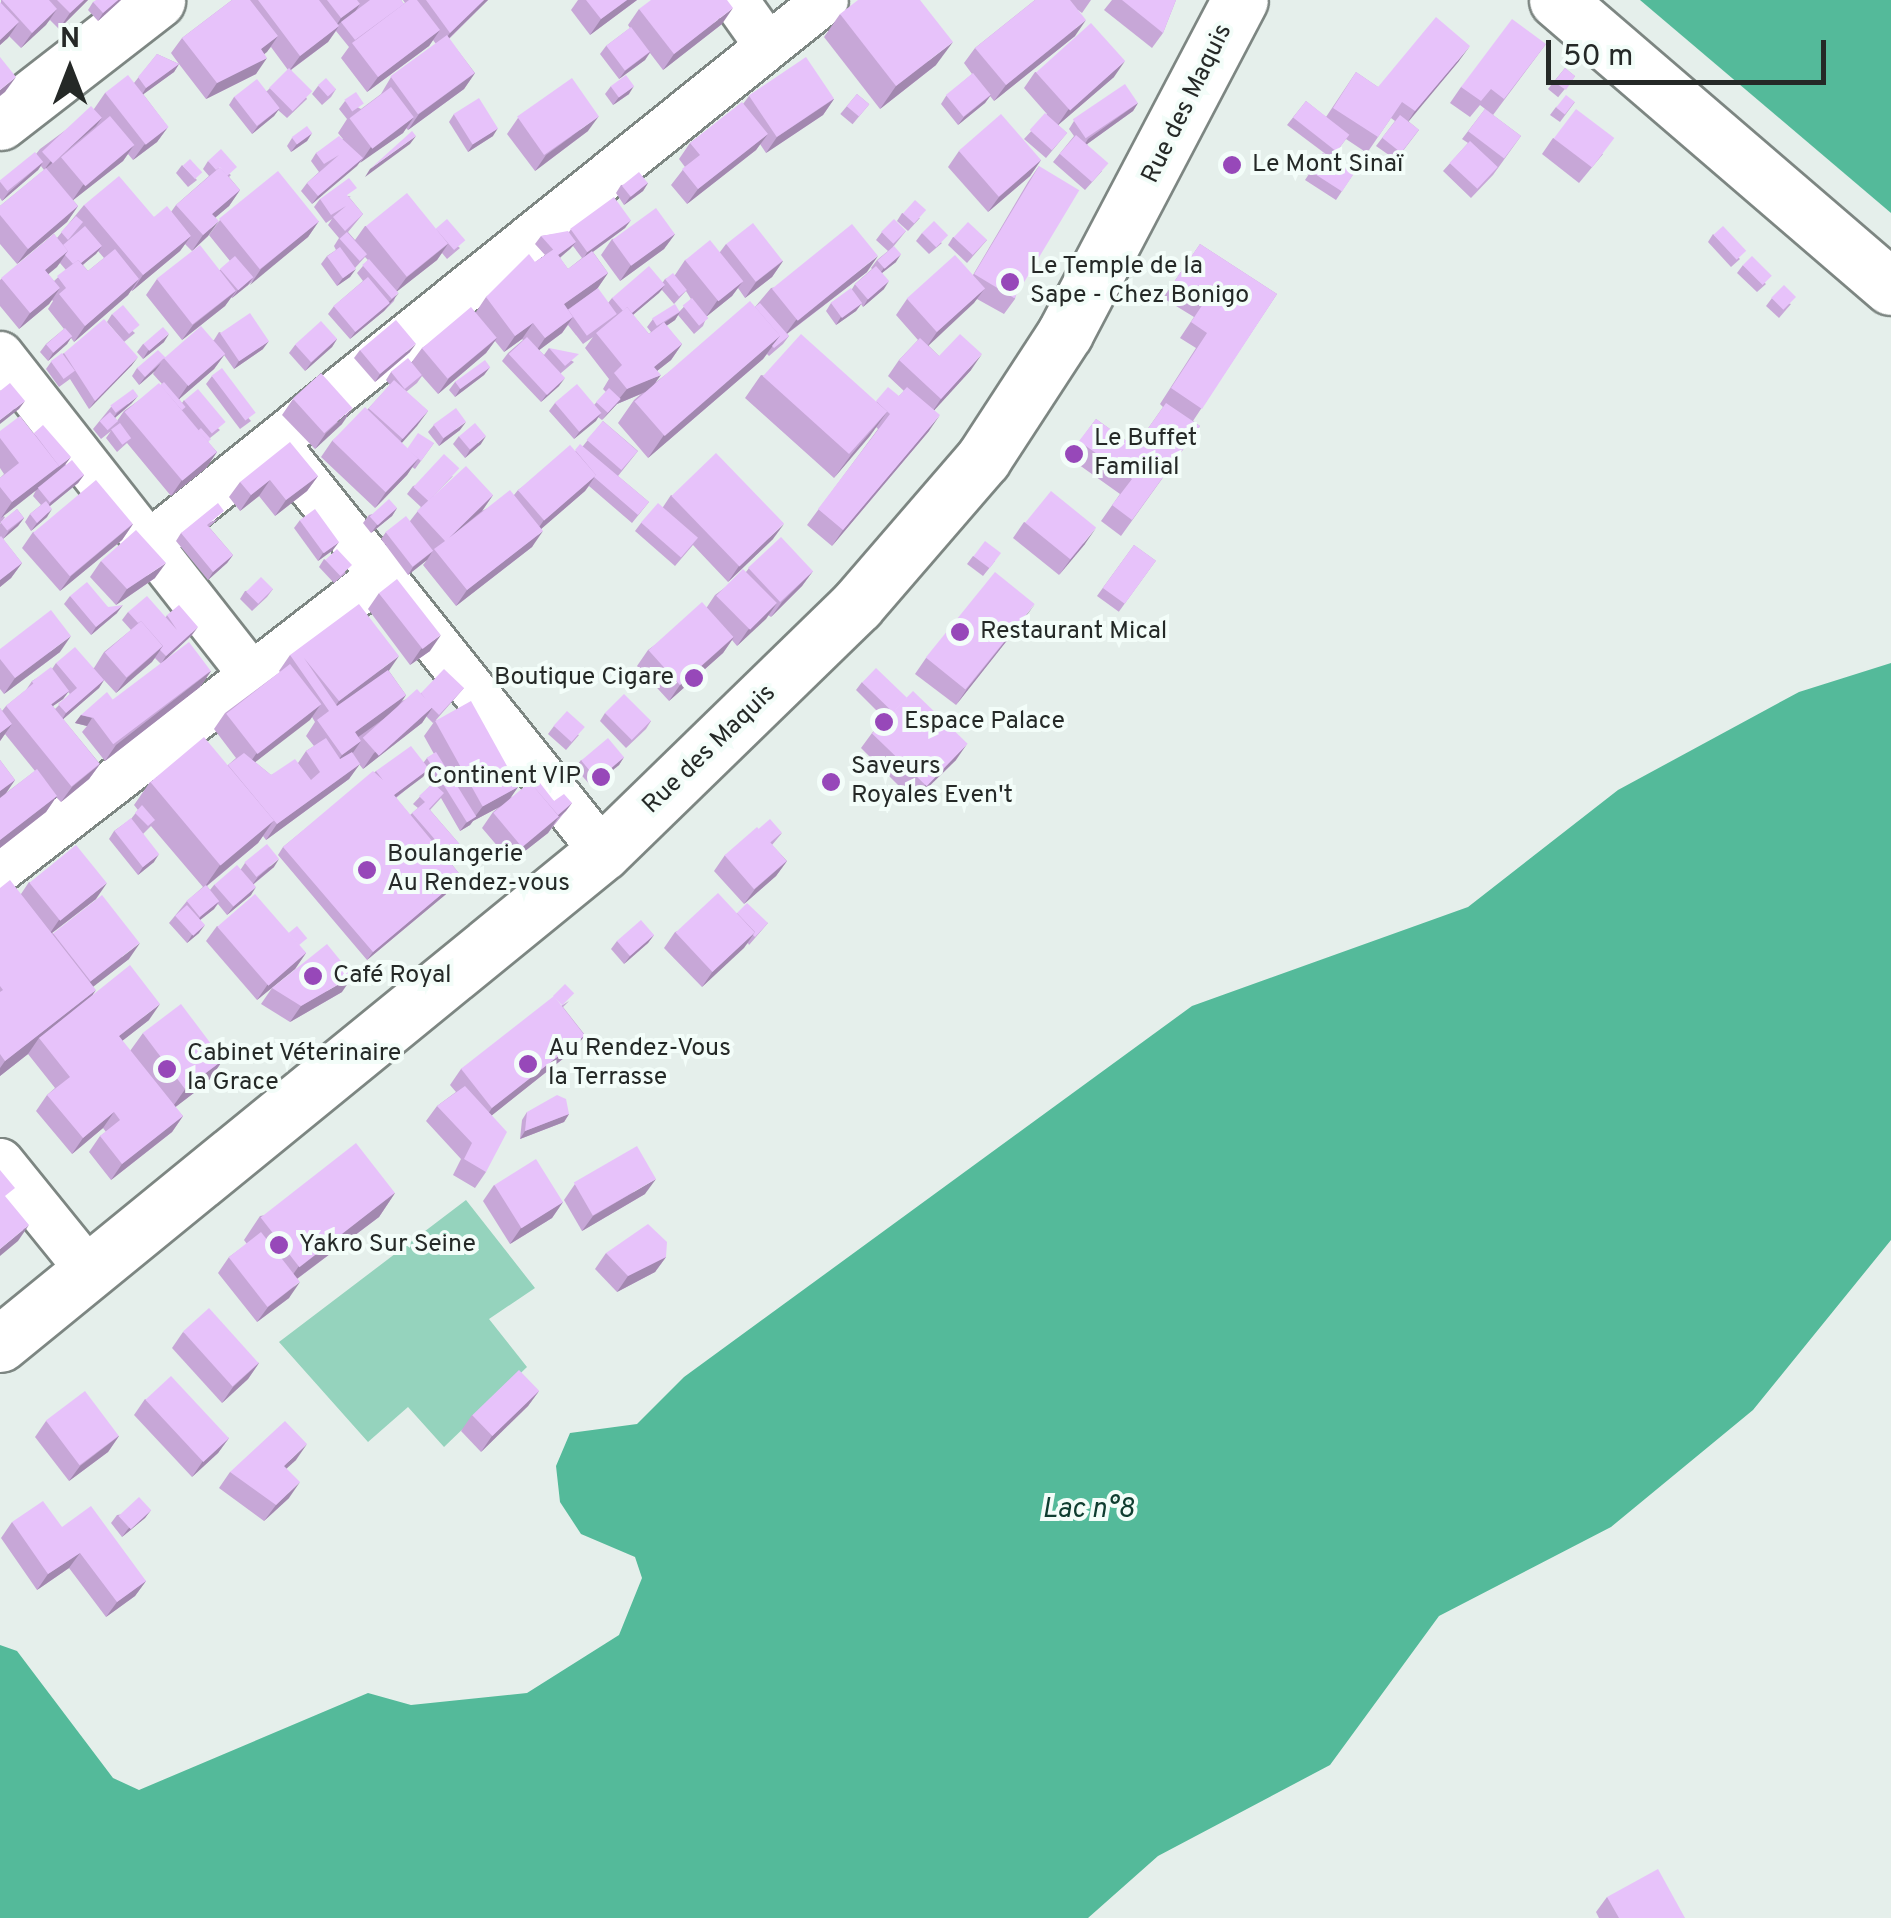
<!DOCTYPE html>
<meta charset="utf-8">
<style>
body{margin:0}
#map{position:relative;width:1891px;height:1918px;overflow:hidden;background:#e5efeb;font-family:Overpass,sans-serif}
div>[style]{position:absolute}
.green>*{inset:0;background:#95d3bd}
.water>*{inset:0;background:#54ba9a}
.roads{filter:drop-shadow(2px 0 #7d8682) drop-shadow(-2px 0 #7d8682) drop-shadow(0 2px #7d8682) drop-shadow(0 -2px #7d8682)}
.minor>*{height:45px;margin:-22.5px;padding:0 22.5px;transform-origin:22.5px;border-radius:22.5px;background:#fff}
.tertiary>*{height:55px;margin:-27.5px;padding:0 27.5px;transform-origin:27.5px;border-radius:27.5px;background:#fff}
.wall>*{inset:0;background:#c7a7d7;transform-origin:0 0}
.shaded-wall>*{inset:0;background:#a288af}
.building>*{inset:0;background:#e7c2fa;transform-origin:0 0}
.dots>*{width:28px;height:28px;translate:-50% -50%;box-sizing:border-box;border:5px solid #f3fdf9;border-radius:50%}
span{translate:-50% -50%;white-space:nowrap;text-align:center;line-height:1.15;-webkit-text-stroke:8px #f3fdf9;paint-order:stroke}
.street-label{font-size:25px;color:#252927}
.poi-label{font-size:25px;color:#252927}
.left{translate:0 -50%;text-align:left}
.right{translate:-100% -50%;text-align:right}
.water-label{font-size:28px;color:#0f3d30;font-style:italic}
.north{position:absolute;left:20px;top:20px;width:100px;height:100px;-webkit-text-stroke:8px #f3fdf9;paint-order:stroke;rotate:0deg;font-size:28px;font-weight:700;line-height:40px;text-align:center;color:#252927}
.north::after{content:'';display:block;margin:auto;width:35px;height:45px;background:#252927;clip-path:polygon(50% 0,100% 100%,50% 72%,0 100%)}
.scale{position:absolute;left:1546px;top:40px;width:280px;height:45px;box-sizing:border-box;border:5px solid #252927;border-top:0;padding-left:12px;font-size:30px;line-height:35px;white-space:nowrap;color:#252927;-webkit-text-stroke:8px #f3fdf9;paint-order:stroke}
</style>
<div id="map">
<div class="green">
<i style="clip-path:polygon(466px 1200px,535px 1288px,489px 1319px,527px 1367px,444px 1447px,408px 1407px,368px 1442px,279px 1342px)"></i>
</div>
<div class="water">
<i style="clip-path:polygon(1640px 0,1891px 0,1891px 213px)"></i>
<i style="clip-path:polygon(1891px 663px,1891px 1240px,1753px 1410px,1611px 1527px,1439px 1616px,1330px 1765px,1158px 1856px,1088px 1918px,0 1918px,0 1645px,17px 1651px,113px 1778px,139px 1790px,368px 1693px,411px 1705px,527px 1693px,619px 1635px,642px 1578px,635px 1557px,581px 1534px,560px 1502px,556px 1466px,570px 1433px,637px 1424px,684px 1377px,1192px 1006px,1468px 907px,1618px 790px,1799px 692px)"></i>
</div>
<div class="roads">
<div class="minor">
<i style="left:735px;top:0;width:55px;rotate:54.6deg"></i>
<i style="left:0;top:354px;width:404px;rotate:51.9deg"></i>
<i style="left:276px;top:444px;width:523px;rotate:51.29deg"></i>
<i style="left:151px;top:541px;width:864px;rotate:-38.75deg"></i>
<i style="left:0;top:869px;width:482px;rotate:-37.7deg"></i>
<i style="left:0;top:1161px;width:143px;rotate:51deg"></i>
</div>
<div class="tertiary">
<i style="left:1557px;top:0;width:440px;rotate:40.7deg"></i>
<i style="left:0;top:122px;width:199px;rotate:-37.8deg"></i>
<i style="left:0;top:1344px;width:778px;rotate:-39.21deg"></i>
<i style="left:603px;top:852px;width:354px;rotate:-44.2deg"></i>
<i style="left:857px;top:605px;width:193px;rotate:-49.2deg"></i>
<i style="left:983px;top:459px;width:150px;rotate:-56.9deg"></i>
<i style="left:1065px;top:333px;width:376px;rotate:-62.3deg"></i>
</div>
</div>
<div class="wall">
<i style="clip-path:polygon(1px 0,88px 0,59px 29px,50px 20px,21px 48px,9px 36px,0 45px)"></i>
<i style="clip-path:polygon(121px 0,98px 21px,88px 10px,93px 2px)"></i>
<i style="clip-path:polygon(232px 0,401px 0,404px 4px,405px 3px,403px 0,488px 0,449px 39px,475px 73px,464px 89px,408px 130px,406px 128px,403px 133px,360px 162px,312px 204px,301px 191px,307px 183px,319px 172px,311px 161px,316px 153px,343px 139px,338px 133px,347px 119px,339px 109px,345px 101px,361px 109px,381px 94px,391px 77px,436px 44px,433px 40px,429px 46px,367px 92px,341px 58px,349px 47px,336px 31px,328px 42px,291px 70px,307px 99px,287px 118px,278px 110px,274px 116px,252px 134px,229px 105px,234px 97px,267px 91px,288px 70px,271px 47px,264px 54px,256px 74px,206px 99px,179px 64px,174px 72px,143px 94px,168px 127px,157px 142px,133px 160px,128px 154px,123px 161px,73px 200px,78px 206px,67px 222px,17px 264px,0 244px,0 206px,44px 170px,41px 166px,38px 170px,2px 201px,0 198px,0 182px,36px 154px,40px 149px,94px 109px,105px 93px,134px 83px,157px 54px,179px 64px,171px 53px,182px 38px)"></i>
<i style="clip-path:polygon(578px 0,637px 0,590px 35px,571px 10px)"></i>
<i style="clip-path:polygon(1035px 0,1091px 0,1082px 13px,1078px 10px,1075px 36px,994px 101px,990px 96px,985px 103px,958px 125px,941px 104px,946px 96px,972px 74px,964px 63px,975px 48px)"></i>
<i style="clip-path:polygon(1112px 0,1176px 0,1163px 33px,1152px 48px,1104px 10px)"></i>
<i style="clip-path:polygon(639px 9px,722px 24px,663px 70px,650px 53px,645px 60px,619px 79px,600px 54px,606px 46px,630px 28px,628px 25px)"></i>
<i style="clip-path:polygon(840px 14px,936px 65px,880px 109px,824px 37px)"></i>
<i style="clip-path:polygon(1546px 44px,1493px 115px,1480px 105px,1470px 117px,1450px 103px,1461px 87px)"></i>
<i style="clip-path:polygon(1459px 61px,1408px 121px,1419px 130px,1396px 160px,1376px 146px,1395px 121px,1391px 118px,1367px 153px,1346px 139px,1331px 159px,1354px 173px,1336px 200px,1305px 180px,1323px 153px,1331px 158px,1287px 125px,1306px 101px,1326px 117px,1356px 72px,1378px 87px)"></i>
<i style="left:1565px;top:68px;width:13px;height:27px;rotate:39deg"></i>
<i style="clip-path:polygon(1035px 72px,1114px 77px,1058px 125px,1067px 133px,1046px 158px,1024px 139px,1047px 114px,1024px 88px)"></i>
<i style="clip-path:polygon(318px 86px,336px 89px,331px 97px,322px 105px,312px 94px)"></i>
<i style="clip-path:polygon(611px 86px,629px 94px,613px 105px,605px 94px)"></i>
<i style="left:857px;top:94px;width:16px;height:26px;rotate:40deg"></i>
<i style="clip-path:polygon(749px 96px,834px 99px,823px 115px,766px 153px,760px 144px,756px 150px,687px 204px,671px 185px,685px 167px,679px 159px,690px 143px,743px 104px)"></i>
<i style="clip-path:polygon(1575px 102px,1560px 122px,1550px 115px,1556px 107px)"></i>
<i style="clip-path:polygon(1138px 103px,1133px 111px,1087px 144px,1102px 171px,1085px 190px,1053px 162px,1074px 136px,1069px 129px,1074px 121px)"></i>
<i style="clip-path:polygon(1485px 109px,1521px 136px,1493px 175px,1471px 198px,1443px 171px,1468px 143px,1462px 139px)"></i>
<i style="clip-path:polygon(454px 114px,493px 136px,468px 152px,449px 122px)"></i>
<i style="clip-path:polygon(518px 118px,588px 131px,535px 171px,507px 134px)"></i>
<i style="clip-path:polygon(312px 133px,307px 141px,291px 152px,287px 146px,292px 138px)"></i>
<i style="clip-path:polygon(1553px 138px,1603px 154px,1579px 183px,1542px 154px)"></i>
<i style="clip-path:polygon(959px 151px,1041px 160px,1030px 176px,988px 212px,948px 167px)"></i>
<i style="clip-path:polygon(evenodd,208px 161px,231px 175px,229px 177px,240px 190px,229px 206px,215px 217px,208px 236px,192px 251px,185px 244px,180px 251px,132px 291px,131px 290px,128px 295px,74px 342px,71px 338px,67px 344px,48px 361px,40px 352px,46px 344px,64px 329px,48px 309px,53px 301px,52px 300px,49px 304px,19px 329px,0 306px,0 280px,54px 234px,57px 238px,84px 205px,154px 217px,171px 212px,176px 205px,209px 176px,203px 169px,208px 161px,98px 251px,104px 258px,88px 271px,83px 265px,98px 251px,208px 161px,60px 263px,66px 270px,54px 281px,48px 274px,60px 263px)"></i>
<i style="clip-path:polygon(182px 165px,197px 180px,188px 187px,176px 173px)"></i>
<i style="clip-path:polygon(1039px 166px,1015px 299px,1004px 314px,977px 299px,928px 345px,939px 356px,971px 370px,934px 410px,929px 431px,832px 546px,807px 525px,878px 429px,876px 427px,834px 478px,745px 398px,761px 375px,875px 402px,899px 396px,904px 391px,888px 376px,899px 360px,918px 340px,896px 315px,907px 299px,973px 275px,1028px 182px)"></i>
<i style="clip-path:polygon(648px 183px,643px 191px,624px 205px,616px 193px,621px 185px)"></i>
<i style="clip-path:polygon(351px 196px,349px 197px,363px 214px,348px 232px,355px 240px,365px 226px,436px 229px,460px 248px,447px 259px,442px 253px,437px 260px,397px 291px,394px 301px,384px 311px,350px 339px,328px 314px,334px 306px,363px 281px,357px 273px,368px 260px,365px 257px,355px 268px,350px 277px,337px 286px,321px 264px,327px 256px,336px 250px,334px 246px,339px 238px,328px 225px,332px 219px,326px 223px,314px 207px,320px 199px)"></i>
<i style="clip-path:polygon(902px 213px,920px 218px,908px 231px,897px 221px)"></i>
<i style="clip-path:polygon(220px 220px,319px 221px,308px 237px,232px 298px,231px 297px,225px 306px,182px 340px,146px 295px,157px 279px,220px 270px,230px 261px,209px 235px)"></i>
<i style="clip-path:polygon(evenodd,631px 220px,625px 228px,593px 252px,608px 273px,597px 289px,608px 303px,612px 298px,663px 282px,665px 279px,675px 275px,685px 260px,720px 252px,726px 244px,783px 261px,772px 277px,745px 298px,738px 288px,732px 296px,707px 316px,703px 326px,694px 334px,678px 315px,675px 320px,666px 326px,682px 344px,671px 360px,657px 371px,656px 382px,755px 307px,771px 288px,867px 272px,787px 334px,789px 336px,783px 344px,769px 356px,767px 354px,763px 359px,648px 458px,618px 423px,634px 400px,641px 394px,617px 404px,602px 420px,598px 417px,574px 439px,549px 411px,555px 403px,594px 405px,606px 392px,603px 389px,609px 379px,585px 348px,593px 337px,583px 344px,568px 325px,562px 333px,539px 350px,544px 355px,549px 348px,574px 362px,561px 373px,559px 386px,541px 402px,502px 361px,508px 353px,523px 340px,522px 339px,504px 352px,495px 341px,486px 353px,438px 394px,422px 376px,417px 383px,406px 392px,428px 411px,401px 443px,407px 449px,434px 443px,415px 469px,412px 467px,407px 475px,375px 508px,321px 457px,332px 441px,367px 410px,390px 385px,386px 380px,391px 372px,411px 363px,422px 348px,476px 312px,486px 297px,545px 255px,535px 244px,541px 236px,569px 232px,571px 229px,631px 220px,573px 246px,582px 258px,568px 269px,560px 258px,573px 246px,631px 220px,662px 290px,674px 304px,686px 291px,691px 299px,680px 311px,653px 319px,647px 327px,651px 332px,649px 334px,633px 315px,662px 290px)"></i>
<i style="clip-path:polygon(906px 231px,893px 247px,896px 262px,882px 273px,884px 289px,863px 307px,861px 304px,856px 311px,836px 325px,826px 311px,831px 303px,852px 289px,855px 284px,872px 269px,871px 268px,877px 260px,888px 251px,876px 240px,882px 232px)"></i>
<i style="clip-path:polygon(922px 233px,942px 243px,929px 254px,916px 241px)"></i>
<i style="clip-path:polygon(675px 234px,664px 249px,620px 281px,601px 255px,612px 239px)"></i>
<i style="clip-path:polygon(1713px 234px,1740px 259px,1731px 267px,1708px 242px)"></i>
<i style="clip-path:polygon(953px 237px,987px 240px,967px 263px,948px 245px)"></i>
<i style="clip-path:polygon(1200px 244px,1277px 294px,1193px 421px,1200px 426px,1121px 536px,1101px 521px,1120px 494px,1068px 457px,1096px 419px,1135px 447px,1163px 407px,1160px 404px,1196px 348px,1180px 338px,1194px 317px,1163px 298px)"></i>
<i style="clip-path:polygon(1743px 265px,1766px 284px,1757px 292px,1737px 273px)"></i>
<i style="clip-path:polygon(1772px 298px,1791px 304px,1779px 318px,1766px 306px)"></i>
<i style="clip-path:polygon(112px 314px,135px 333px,124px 342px,107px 322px)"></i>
<i style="clip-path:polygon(219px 332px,263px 349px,234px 369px,224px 355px,214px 369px,179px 399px,182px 403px,184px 400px,220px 430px,210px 438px,208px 442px,217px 452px,206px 468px,171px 496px,127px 443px,117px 452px,106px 438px,111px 431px,101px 439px,93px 429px,111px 407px,132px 403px,115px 418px,117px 421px,124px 411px,162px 384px,153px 374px,155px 371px,139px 385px,132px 376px,137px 368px,214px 340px)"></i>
<i style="clip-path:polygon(337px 339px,332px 347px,305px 371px,289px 353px,295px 345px)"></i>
<i style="clip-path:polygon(164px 342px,143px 359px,137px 352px,143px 344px)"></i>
<i style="clip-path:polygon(360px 350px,410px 352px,375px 382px,354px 358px)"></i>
<i style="clip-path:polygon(64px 353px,132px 365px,89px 409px,70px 379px,59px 387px,46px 369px,51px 362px)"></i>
<i style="clip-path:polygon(490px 367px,484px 375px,455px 397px,449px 390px,455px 382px)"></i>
<i style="clip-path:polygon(212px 376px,251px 421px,240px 429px,206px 384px)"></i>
<i style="clip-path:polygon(293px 399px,342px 424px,315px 449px,282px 415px)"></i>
<i style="clip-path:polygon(603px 421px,638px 451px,618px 476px,649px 502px,632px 523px,589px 486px,585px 491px,541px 529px,532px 547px,456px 606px,423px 565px,427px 560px,408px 575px,381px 539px,386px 532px,410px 521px,421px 507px,407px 494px,413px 486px,453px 476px,433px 496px,493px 495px,482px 511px,514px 495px,518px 490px,583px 446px)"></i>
<i style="clip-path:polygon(434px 425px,460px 430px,439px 446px,428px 432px)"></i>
<i style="clip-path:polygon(0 431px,34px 433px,66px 465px,84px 475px,78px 483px,50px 506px,47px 517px,31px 531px,25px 522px,30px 514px,41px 505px,33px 496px,36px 490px,3px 516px,5px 517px,0 524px,0 478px,4px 474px,0 468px)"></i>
<i style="clip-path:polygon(459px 436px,481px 444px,465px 458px,453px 444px)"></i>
<i style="clip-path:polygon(318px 476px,307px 491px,275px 516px,259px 496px,240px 511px,229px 497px,240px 482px)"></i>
<i style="clip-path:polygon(671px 495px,773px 539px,728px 582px,693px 545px,675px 566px,635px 531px,641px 523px,663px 507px)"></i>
<i style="clip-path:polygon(397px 508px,392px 516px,371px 533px,363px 523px,369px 515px)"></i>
<i style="clip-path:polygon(17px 509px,24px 518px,18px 526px,3px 539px,22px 563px,11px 578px,0 587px,0 524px)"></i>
<i style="clip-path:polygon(218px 519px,209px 527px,233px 555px,227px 563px,208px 580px,176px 541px,181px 533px)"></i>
<i style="clip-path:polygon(300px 520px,333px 550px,318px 561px,294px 528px)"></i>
<i style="clip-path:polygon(1024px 522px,1085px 544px,1059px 575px,1013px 538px)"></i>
<i style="clip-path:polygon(133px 524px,122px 540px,60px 591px,22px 548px,33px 532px)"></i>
<i style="left:1134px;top:545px;width:27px;height:63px;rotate:36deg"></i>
<i style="clip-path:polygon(973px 556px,995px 561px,983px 576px,967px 564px)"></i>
<i style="clip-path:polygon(324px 559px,346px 573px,334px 583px,319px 567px)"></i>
<i style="clip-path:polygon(101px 561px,155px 578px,116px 605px,90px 577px)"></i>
<i style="clip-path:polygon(749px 568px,813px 571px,802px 586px,771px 617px,768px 615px,737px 646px,732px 640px,723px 653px,669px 701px,637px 666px,648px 650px,707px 607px,715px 595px,746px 572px)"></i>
<i style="clip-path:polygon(273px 589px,267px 597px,252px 611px,240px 599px,245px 591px)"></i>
<i style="clip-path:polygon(379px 593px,430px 651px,410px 665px,368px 609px)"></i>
<i style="clip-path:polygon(70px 596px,108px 607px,117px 613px,91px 635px,64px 604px)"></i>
<i style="clip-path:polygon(evenodd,128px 612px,166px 617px,167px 615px,192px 635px,161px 664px,155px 658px,116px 693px,104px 680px,99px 688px,63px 719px,100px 764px,89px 779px,61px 802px,56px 797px,46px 812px,0 848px,0 760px,15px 780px,6px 793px,35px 771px,5px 734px,0 741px,0 708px,2px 711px,6px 706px,26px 690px,32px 681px,52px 669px,56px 663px,94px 668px,104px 652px,131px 630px,122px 620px,128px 612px,68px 692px,70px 694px,55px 709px,53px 706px,63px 699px,68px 692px)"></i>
<i style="clip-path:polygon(1024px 619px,956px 705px,915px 674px,926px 658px)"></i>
<i style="clip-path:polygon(0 649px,60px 652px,4px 694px,0 689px)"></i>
<i style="clip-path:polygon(evenodd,290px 655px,389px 671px,406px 695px,402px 701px,421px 693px,464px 688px,436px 720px,518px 787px,510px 798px,534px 787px,554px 801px,572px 803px,548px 833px,511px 862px,482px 828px,493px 812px,499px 807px,473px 821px,470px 825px,460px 831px,441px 798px,430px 810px,462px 847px,449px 861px,462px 877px,457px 885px,367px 960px,278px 855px,283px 847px,376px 771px,424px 762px,427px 758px,434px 754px,424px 736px,434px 722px,433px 723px,426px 716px,422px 723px,363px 769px,359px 764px,349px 779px,266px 840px,263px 836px,258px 843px,207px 886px,210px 890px,214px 885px,241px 869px,245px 863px,274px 867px,254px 884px,251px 895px,227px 915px,218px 904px,214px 909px,200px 920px,199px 933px,187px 943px,169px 923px,187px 901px,203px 887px,151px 826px,143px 834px,154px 862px,138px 875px,109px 839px,114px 831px,131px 819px,138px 810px,134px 805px,150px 782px,228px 765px,236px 758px,214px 729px,225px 713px,280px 672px,279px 671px,290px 655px,312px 717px,315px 722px,306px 736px,314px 746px,306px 751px,298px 763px,271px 775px,255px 762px,312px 717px,290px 655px,426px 773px,432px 784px,413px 804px,418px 808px,410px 815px,396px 798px,426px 773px)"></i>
<i style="clip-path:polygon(211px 671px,200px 687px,105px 761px,82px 732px,87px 726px,75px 723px,81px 715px,111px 703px)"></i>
<i style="clip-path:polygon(862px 682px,956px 760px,914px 801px,861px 748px,872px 733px,885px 719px,856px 690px)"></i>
<i style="clip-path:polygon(605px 713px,651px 721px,646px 729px,626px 748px,600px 721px)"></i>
<i style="clip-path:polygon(554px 726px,579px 735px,566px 750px,548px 734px)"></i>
<i style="clip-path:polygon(624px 757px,619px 765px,592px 787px,575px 768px,581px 760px)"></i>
<i style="clip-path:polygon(782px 833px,772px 845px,787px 861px,776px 876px,744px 904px,714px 871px,725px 855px)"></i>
<i style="clip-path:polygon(29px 882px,96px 899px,52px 933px,129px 959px,93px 986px,93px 995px,149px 1020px,122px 1041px,130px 1051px,143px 1033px,223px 1060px,207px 1083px,175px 1107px,183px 1116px,172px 1132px,111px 1180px,89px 1152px,100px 1136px,106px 1132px,103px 1128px,72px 1154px,36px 1111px,47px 1095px,55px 1088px,28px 1054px,0 1076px,0 888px,21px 894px)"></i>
<i style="clip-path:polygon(737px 913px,768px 923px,749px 945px,748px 943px,702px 987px,664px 948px,675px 932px)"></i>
<i style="clip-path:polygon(217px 926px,300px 947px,306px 953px,295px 969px,257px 1000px,206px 941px)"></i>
<i style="clip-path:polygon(654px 935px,648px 943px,624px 964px,611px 949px,617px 941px)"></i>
<i style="clip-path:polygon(272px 988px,342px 992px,290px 1022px,261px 1004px)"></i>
<i style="clip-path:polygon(569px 1001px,563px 1007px,585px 1035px,574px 1050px,492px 1115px,486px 1172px,475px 1188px,453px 1175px,461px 1159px,426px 1121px,437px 1106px,456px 1092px,450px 1085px,461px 1069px)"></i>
<i style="clip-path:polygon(527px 1112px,569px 1114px,564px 1122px,520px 1139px,522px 1120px)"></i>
<i style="clip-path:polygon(575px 1184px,645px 1194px,582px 1231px,564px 1200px)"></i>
<i style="clip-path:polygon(494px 1185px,563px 1202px,552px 1218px,510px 1244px,483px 1201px)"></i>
<i style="clip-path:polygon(395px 1193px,379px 1217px,297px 1279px,289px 1298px,257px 1322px,218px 1273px,229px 1257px,247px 1244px,244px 1240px,260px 1216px)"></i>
<i style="clip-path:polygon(606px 1253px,666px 1257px,655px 1272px,617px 1292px,595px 1269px)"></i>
<i style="clip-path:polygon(183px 1332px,259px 1363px,248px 1379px,222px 1403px,172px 1348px)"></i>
<i style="clip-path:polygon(539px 1391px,528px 1406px,481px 1452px,461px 1431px,472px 1415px)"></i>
<i style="clip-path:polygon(145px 1399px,229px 1438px,218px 1453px,192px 1477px,134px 1415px)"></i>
<i style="clip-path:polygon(46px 1421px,119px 1436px,108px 1452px,69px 1481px,35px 1437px)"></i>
<i style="clip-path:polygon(296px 1460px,286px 1468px,289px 1498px,264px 1521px,219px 1488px,230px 1472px)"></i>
<i style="clip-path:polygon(151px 1510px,145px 1518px,122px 1537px,111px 1523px,117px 1515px)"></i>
<i style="clip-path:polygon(12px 1522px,62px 1527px,146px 1581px,135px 1596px,106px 1617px,69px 1568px,37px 1590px,1px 1538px)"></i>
<i style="clip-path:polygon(1607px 1897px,1685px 1918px,1599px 1918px,1596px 1912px)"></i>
</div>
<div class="shaded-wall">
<i style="clip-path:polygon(84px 0,88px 0,59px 29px,70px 13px)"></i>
<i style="clip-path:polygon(118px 0,121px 0,98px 21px,103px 13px)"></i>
<i style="clip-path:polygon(484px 0,488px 0,439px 48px,450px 33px)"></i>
<i style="clip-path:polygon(627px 0,637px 0,590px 35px,601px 19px)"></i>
<i style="clip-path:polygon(360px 4px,355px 12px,336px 26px,341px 18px)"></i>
<i style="clip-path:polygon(733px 8px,722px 24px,663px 70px,674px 54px)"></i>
<i style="clip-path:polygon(57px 9px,46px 25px,21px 48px,32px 33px)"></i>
<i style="clip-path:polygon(1086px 20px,1075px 36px,994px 101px,1006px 85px)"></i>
<i style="clip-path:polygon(19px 22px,8px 38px,0 45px,0 40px)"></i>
<i style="clip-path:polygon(339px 26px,328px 42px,289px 71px,300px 56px)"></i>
<i style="clip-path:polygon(440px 30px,429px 46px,367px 92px,378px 77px)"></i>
<i style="clip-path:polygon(278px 36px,267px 52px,250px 65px,261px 49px)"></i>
<i style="clip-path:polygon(953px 42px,936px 65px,880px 109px,896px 86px)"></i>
<i style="clip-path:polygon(1470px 46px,1459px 61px,1404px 127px,1415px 111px)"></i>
<i style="clip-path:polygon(650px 52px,645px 60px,619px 79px,625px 71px)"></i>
<i style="clip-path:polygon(267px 58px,256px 74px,206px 99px,217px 83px)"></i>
<i style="clip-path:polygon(1125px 61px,1114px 77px,1057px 126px,1068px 110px)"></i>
<i style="clip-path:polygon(179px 64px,174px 72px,141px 96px,146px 88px)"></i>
<i style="clip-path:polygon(475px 73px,464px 89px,408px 130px,419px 114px)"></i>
<i style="clip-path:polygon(16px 77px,5px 92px,0 96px,0 90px)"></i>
<i style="clip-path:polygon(634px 86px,629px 94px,613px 105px,619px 97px)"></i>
<i style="clip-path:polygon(991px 95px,985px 103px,958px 125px,964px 117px)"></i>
<i style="clip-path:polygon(834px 99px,823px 115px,766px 153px,777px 137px)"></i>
<i style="clip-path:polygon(1138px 103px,1133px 111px,1083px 147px,1088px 139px)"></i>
<i style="clip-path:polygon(280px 108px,274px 116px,252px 134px,258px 126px)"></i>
<i style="clip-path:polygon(599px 116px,588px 131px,535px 171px,546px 155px)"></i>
<i style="clip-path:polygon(414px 117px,403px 133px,360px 163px,371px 147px)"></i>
<i style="clip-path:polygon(102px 118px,96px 126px,44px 170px,50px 162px)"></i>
<i style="clip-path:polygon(168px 127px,157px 142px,133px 160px,144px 145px)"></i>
<i style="clip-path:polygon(498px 128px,493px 136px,468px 152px,473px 144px)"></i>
<i style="clip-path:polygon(312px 133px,307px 141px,291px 152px,297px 144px)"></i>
<i style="clip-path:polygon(768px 134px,756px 150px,687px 204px,698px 189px)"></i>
<i style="clip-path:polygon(416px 136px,410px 144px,365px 177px,370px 169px)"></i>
<i style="clip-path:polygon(134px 145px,123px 161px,72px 201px,83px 185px)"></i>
<i style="clip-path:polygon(363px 158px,357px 166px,312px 204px,318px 196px)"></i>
<i style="clip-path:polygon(1041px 160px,1030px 176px,988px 212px,999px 197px)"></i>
<i style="clip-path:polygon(43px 162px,38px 170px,2px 201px,8px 193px)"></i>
<i style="clip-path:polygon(648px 183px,643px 191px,624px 205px,630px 197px)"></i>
<i style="clip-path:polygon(240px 190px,229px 206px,201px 230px,212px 214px)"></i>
<i style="clip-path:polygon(78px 206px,67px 222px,17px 264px,28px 249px)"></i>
<i style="clip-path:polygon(631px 220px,625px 228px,583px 259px,588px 251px)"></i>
<i style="clip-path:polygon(219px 221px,208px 236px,192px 251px,203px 235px)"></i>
<i style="clip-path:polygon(319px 221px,308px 237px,250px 285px,261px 269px)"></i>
<i style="clip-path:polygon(675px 234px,664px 249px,620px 281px,631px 265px)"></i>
<i style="clip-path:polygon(191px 236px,180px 251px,132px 291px,143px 275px)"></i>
<i style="clip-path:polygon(576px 242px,570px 249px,553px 263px,558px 255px)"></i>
<i style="clip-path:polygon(448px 244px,437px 260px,395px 293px,406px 278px)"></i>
<i style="clip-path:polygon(102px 246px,96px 254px,70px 275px,76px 267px)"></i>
<i style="clip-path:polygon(68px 251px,57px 267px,34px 286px,45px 270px)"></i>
<i style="clip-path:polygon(901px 254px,896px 262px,878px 276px,884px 268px)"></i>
<i style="clip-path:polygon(878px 256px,867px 272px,785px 335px,796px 320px)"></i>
<i style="clip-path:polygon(783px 261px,772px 277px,745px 298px,756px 282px)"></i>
<i style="clip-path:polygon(356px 269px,350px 277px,337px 286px,343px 278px)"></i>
<i style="clip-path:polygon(608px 273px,597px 289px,553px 320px,564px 304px)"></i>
<i style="clip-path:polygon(253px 277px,248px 285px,232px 298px,238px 290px)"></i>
<i style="clip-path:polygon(139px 279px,128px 295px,74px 342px,85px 326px)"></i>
<i style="clip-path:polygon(743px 281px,732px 296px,706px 317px,717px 301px)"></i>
<i style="clip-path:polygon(889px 281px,884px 289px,863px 307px,868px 299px)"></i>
<i style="clip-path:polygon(665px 285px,659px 293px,622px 324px,628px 316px)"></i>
<i style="clip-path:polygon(60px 288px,49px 304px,19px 329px,30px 313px)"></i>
<i style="clip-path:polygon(985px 288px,974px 303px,926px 348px,937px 332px)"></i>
<i style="clip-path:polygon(236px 291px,225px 306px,182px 340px,193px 325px)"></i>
<i style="clip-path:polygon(399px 293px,384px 311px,350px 339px,356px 331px)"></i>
<i style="clip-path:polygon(862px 303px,856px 311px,836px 325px,841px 317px)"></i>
<i style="clip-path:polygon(680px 312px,675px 320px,653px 335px,658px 327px)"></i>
<i style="clip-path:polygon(573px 317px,562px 333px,534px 354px,545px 338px)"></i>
<i style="clip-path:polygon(533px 323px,522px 339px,504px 352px,515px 336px)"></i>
<i style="clip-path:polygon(169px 334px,164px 342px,143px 359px,148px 351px)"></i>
<i style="clip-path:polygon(72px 336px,67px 344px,48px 361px,53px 353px)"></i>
<i style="clip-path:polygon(780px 336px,763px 359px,648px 458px,664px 435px)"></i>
<i style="clip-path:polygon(497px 338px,486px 353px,438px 394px,449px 378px)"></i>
<i style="clip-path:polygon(337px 339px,332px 347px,305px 371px,311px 363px)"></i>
<i style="clip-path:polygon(269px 341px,263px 349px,234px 369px,239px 361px)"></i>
<i style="clip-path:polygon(416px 344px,410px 352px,375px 382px,380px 374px)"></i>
<i style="clip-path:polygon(682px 344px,671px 360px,643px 382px,661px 375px,650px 390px,617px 404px,602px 420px,627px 389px)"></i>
<i style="clip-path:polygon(225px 354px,214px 369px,177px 401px,188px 385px)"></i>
<i style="clip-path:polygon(982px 354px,971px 370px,930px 415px,941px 399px)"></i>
<i style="clip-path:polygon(138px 357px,132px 365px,89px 409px,95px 401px)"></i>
<i style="clip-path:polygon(161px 363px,155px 371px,139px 385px,145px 377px)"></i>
<i style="clip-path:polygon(490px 367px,484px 375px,455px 397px,460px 389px)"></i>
<i style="clip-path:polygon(565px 378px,559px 386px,541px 402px,547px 394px)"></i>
<i style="clip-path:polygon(138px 396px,132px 403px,111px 421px,117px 413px)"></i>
<i style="clip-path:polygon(25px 401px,19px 409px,0 424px,0 420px)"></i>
<i style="clip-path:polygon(353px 408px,342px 424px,315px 449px,326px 433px)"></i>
<i style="clip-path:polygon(428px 411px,417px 426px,392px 454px,403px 438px)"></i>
<i style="clip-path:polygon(887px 412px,870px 436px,834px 478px,851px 455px)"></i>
<i style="clip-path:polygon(601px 413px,596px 421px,574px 439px,580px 431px)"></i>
<i style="clip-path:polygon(940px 415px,929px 431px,832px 546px,843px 530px)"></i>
<i style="clip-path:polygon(466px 422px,460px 430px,439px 446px,444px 438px)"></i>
<i style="clip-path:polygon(486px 436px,481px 444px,465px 458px,470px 450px)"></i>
<i style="clip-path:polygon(217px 452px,206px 468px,171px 496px,182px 480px)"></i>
<i style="clip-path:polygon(71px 457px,65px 465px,48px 481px,1px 518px,12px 502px)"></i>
<i style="clip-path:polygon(418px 459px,407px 475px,375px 508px,386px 492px)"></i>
<i style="clip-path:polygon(84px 475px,78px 483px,45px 510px,51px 502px)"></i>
<i style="clip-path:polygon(596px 475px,585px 491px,533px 536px,544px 520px)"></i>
<i style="clip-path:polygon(318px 476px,307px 491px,275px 516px,286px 500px)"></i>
<i style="clip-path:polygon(270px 480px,259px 496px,240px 511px,251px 495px)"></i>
<i style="clip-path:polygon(493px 495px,482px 511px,449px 538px)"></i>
<i style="clip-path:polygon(397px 508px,392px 516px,371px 533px,377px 525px)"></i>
<i style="clip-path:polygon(52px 509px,47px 517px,31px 531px,37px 523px)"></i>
<i style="clip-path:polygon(24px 518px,18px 526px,3px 539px,9px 531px)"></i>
<i style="clip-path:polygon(133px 524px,122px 540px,60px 591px,71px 576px)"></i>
<i style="clip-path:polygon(784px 524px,773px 539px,728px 582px,739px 566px)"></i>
<i style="clip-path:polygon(1096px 528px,1085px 544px,1059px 575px,1070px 560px)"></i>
<i style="clip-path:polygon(543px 531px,532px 547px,456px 606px,467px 590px)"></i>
<i style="clip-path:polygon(339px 542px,333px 550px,318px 561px,323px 553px)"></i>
<i style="clip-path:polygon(432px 552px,427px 560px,408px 575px,413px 567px)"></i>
<i style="clip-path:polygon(233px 555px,227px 563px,208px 580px,213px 572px)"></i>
<i style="clip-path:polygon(22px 563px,11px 578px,0 587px,0 580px)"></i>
<i style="clip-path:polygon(166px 563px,155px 578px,116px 605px,127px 589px)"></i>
<i style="clip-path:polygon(813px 571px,802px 586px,771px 617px,782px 602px)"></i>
<i style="clip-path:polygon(777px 603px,766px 619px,737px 646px,748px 630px)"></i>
<i style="clip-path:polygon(1035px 604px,1024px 619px,956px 705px,967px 689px)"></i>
<i style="clip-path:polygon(123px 605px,117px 613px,91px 635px,96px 627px)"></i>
<i style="clip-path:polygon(198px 627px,192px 635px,161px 664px,166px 656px)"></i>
<i style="clip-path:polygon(441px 635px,430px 651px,410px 665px,421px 649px)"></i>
<i style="clip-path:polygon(71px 636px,60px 652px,4px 694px,15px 678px)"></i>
<i style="clip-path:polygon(734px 637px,723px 653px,669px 701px,680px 685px)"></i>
<i style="clip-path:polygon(163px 646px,152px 662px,116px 693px,127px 678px)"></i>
<i style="clip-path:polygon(399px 656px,388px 672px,328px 717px,339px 701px)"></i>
<i style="clip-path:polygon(211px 671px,200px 687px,105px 761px,116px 745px)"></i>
<i style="clip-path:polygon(104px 680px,99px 688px,61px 721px,66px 713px)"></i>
<i style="clip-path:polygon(69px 691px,63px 699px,43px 713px,49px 705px)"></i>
<i style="clip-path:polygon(406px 695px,395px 711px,344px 747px,355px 732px)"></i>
<i style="clip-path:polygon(321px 704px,310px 720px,245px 770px,256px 754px)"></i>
<i style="clip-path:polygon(433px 707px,422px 723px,363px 769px,374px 753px)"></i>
<i style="clip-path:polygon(81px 715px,92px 718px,87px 726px,75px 723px)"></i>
<i style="clip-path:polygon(12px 724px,0 741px,0 733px)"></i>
<i style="clip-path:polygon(361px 741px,350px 757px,331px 771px,342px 755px)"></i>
<i style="clip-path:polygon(967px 744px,956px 760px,914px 801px,925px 785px)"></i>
<i style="clip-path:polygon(624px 757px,619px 765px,592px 787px,598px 780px)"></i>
<i style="clip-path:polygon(100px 764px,89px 779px,61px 802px,72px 787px)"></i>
<i style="clip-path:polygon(360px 764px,349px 779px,266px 840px,277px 824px)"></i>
<i style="clip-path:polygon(429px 769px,423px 777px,388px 803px,394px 795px)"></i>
<i style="clip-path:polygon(15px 780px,4px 796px,0 799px,0 791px)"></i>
<i style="clip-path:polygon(518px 787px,507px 803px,473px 821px,470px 825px,460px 831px,466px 823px,474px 818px,483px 806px)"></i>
<i style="clip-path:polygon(57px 796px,46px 812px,0 848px,0 840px)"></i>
<i style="clip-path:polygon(572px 803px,566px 811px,558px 818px,548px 833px,511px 862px,522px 847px)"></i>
<i style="clip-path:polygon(274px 820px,258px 843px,204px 888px,220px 865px)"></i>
<i style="clip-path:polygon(159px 854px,154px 862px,138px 875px,143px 867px)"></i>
<i style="clip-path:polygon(279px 859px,274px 867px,252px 885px,258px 877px)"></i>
<i style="clip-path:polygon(787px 861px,776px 876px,744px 904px,755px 889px)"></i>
<i style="clip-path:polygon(462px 877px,457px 885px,367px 960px,373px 952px)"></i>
<i style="clip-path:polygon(107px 883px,96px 899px,48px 936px,59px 920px)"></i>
<i style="clip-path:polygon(256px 887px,251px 895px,227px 915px,233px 907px)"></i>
<i style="clip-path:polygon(219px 901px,214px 909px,195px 924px,201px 916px)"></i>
<i style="clip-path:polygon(205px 925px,199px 933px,187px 943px,192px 935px)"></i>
<i style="clip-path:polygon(755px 932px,744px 948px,702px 987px,713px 971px)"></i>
<i style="clip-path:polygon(654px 935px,648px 943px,624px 964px,630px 956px)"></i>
<i style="clip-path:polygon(140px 943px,129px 959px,80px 997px,91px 981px)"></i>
<i style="clip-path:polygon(306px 953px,295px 969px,257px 1000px,268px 984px)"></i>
<i style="clip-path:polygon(353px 976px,342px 992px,290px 1022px,301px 1006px)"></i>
<i style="clip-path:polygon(96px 990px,80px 1013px,39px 1038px,28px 1054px,0 1076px,0 1068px,5px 1061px)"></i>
<i style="clip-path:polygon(160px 1004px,149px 1020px,108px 1052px,119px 1036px)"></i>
<i style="clip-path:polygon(585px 1035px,574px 1050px,481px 1124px,492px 1108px)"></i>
<i style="clip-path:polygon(223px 1060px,207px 1083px,169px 1112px,186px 1088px)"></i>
<i style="clip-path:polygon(114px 1112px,103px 1128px,72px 1154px,83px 1138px)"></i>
<i style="clip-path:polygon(569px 1114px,564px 1122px,520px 1139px,525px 1131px)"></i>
<i style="clip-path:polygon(183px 1116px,172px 1132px,111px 1180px,122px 1164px)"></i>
<i style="clip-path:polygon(656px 1179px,645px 1194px,582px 1231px,593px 1216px)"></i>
<i style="clip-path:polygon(395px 1193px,379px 1217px,282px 1290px,299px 1266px)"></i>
<i style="clip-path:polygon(563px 1202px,552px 1218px,510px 1244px,521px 1228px)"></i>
<i style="clip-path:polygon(29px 1225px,18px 1241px,0 1256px,0 1249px)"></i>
<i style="clip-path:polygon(666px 1257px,655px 1272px,617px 1292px,628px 1276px)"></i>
<i style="clip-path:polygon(300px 1282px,289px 1298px,257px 1322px,268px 1307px)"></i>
<i style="clip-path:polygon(259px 1363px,248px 1379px,222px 1403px,233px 1387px)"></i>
<i style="clip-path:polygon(539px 1391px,528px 1406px,481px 1452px,492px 1436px)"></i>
<i style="clip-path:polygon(119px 1436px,108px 1452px,69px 1481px,80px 1466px)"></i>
<i style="clip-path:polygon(229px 1438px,218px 1453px,192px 1477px,203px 1461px)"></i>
<i style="clip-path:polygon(307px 1444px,296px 1460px,273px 1481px,284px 1466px)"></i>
<i style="clip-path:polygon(300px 1482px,289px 1498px,264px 1521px,276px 1505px)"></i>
<i style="clip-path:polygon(151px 1510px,145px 1518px,122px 1537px,128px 1529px)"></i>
<i style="clip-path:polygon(80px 1553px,69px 1568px,37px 1590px,48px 1574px)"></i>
<i style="clip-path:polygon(146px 1581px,135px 1596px,106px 1617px,117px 1602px)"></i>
</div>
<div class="building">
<i style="clip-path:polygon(2px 0,49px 0,57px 9px,32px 33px)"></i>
<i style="clip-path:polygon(57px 0,84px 0,70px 13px)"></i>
<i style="clip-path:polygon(96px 0,118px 0,103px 13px,93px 2px)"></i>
<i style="clip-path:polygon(232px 0,250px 0,278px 36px,261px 49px,267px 58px,217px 83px,182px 38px)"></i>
<i style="clip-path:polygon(258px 0,319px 0,339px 26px,300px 56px)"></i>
<i style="clip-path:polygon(327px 0,357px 0,360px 4px,341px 18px)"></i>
<i style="clip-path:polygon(370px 0,401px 0,404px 4px,355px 40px,341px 22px)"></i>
<i style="clip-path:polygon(409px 0,417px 0,440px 30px,378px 77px,352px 43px)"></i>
<i style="clip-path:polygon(426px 0,484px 0,450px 33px)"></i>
<i style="clip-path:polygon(586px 0,627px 0,601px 19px)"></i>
<i style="clip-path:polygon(651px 0,727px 0,733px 8px,674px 54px,639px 9px)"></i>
<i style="clip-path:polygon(858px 0,920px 0,953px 42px,896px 86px,840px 14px)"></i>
<i style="clip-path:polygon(1035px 0,1070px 0,1086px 20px,1006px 85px,975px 48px)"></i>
<i style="clip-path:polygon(1122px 0,1176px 0,1163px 33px)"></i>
<i style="clip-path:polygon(0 2px,19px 22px,0 40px)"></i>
<i style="clip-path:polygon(1436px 17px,1470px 46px,1415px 111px,1402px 102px,1378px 137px,1333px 108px,1356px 72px,1378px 87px)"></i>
<i style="clip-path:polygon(1512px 19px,1546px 44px,1504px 99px,1491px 89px,1481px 101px,1461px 87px)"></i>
<i style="left:1091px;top:23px;width:51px;height:74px;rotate:48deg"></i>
<i style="left:631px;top:27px;width:31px;height:31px;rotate:53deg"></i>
<i style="left:447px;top:35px;width:47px;height:70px;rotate:54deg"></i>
<i style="clip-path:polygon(157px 54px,179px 64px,146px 88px,138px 77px)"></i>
<i style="clip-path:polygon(0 57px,16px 77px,0 90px)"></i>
<i style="left:806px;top:57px;width:50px;height:69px;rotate:56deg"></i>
<i style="left:289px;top:68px;width:33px;height:28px;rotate:45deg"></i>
<i style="clip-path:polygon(1565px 68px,1575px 76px,1566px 90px,1554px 82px)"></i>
<i style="left:973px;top:73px;width:28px;height:35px;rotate:51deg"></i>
<i style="left:128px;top:75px;width:66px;height:29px;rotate:52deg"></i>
<i style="left:626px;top:75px;width:14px;height:19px;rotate:54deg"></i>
<i style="left:326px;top:78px;width:15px;height:11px;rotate:48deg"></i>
<i style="left:572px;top:78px;width:47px;height:67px;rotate:55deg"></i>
<i style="left:257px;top:79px;width:37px;height:29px;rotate:52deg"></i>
<i style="left:1125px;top:84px;width:23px;height:63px;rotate:56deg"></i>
<i style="left:391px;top:87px;width:38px;height:52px;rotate:53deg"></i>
<i style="left:356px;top:92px;width:14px;height:14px;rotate:56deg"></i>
<i style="left:857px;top:94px;width:16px;height:16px;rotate:40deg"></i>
<i style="left:1566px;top:95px;width:11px;height:16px;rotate:38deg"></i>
<i style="left:479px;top:98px;width:36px;height:30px;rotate:58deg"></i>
<i style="left:1306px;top:101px;width:55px;height:21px;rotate:38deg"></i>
<i style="clip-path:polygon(742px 102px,768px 134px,698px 189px,682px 169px,700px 155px,690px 143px)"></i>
<i style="left:91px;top:106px;width:16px;height:67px;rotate:47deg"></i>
<i style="left:1485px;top:109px;width:45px;height:28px;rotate:37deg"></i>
<i style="left:1576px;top:109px;width:48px;height:37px;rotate:37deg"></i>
<i style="left:1045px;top:113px;width:30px;height:23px;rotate:42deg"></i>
<i style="left:1001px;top:114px;width:61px;height:56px;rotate:49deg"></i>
<i style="left:1400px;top:115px;width:24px;height:29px;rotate:38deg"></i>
<i style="left:110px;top:116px;width:38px;height:64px;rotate:50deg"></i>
<i style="left:307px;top:126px;width:9px;height:19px;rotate:54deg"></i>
<i style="clip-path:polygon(412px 131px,416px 136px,370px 169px)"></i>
<i style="left:1076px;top:135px;width:43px;height:25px;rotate:41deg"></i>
<i style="clip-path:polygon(339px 136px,363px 158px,318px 196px,307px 183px,339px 155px,324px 164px,316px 153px)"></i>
<i style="left:1470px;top:141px;width:38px;height:30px;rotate:43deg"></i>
<i style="clip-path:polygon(221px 149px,237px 167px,227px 176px,220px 167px,216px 170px,208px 161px)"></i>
<i style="left:35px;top:152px;width:13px;height:46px;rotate:51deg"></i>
<i style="left:1323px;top:153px;width:37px;height:22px;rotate:33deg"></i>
<i style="left:190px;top:159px;width:18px;height:10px;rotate:47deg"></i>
<i style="left:1039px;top:166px;width:47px;height:126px;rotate:31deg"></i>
<i style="clip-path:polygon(220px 167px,240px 190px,212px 214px,219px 221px,203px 235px,176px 205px)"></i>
<i style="clip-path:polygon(46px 168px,78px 206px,28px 249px,0 215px,0 206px)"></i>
<i style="left:278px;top:171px;width:65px;height:76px;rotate:51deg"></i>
<i style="left:639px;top:172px;width:14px;height:22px;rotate:51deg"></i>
<i style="clip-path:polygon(119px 176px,154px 217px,167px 206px,191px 236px,143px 275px,84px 205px)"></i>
<i style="clip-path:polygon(349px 178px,357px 188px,347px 195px,363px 214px,345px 231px,333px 217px,346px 206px,331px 215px,320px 199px)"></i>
<i style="left:407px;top:193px;width:65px;height:53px;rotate:51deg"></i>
<i style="left:614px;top:197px;width:29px;height:54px;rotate:54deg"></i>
<i style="left:915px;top:200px;width:15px;height:18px;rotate:42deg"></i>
<i style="left:656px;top:208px;width:32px;height:54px;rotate:54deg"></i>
<i style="clip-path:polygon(76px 216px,83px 222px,68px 240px,61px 232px)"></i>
<i style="left:447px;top:219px;width:28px;height:15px;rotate:49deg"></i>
<i style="left:894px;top:219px;width:17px;height:18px;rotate:45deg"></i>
<i style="left:934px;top:221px;width:20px;height:17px;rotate:45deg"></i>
<i style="left:968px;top:222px;width:26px;height:21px;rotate:43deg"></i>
<i style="left:753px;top:223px;width:48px;height:34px;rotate:52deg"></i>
<i style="left:852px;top:224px;width:41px;height:103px;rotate:51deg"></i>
<i style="clip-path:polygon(85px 226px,102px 246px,81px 263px,78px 260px,73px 264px,65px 255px,68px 251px,63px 245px)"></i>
<i style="left:1723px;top:226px;width:34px;height:13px;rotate:47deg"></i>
<i style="clip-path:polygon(568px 231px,576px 242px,558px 255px,541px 236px)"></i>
<i style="left:347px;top:232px;width:30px;height:10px;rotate:48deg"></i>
<i style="clip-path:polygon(54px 234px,68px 251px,45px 270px,60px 288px,30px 313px,1px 278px)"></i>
<i style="left:710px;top:240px;width:53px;height:32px;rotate:51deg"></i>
<i style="clip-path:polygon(1200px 244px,1277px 294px,1202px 409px,1171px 388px,1207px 333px,1191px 322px,1205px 301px,1174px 282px)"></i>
<i style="left:200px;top:245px;width:58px;height:55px;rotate:52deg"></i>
<i style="left:894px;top:246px;width:11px;height:22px;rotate:49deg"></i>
<i style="left:340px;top:247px;width:27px;height:16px;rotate:54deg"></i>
<i style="clip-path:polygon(115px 249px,139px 279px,85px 326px,59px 294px,66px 288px,57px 276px,78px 260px,88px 271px)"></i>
<i style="clip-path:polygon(554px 249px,568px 269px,592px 251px,608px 273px,564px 304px,573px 317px,545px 338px,533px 323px,515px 336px,486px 297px,529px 254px,535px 262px)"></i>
<i style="left:955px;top:255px;width:45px;height:65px;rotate:48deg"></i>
<i style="left:235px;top:256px;width:28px;height:20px;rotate:49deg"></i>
<i style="left:1752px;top:256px;width:28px;height:13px;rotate:45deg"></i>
<i style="left:369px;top:259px;width:45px;height:9px;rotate:49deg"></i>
<i style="clip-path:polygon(649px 266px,665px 285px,632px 313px,627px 307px,623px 311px,612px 298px)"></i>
<i style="left:876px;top:266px;width:20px;height:28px;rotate:49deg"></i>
<i style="left:673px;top:273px;width:22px;height:10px;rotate:51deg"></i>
<i style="left:368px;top:277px;width:34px;height:45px;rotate:50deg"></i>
<i style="left:1784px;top:285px;width:17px;height:18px;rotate:45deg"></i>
<i style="left:598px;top:288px;width:32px;height:37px;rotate:54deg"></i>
<i style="left:851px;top:288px;width:19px;height:25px;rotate:54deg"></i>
<i style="left:692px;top:298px;width:26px;height:12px;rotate:51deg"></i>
<i style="left:750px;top:301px;width:46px;height:153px;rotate:49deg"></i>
<i style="clip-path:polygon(760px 303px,789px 336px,774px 348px,772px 346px,780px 336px,755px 307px)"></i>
<i style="left:675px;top:304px;width:9px;height:27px;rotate:58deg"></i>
<i style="left:123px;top:305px;width:26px;height:14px;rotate:50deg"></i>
<i style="left:471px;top:307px;width:40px;height:64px;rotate:50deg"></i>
<i style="clip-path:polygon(627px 307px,649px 334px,664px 322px,682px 344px,654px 367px,661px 375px,627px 389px,614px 373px,622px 365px,596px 333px)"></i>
<i style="left:250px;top:313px;width:34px;height:36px;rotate:56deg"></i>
<i style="clip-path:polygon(104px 319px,138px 357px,95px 401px,64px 353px)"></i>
<i style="left:396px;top:320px;width:31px;height:47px;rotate:50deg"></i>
<i style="left:321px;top:321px;width:24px;height:35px;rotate:48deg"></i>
<i style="left:201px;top:326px;width:37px;height:49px;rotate:49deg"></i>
<i style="left:163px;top:327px;width:9px;height:26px;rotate:49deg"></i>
<i style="left:65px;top:328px;width:11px;height:25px;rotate:49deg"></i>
<i style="left:801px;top:334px;width:116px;height:57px;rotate:42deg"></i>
<i style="clip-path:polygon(960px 334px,982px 354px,941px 399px,899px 360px,920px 338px,939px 356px)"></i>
<i style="left:527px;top:337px;width:56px;height:25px;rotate:47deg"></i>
<i style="clip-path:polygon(549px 348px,579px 354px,565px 366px)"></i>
<i style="clip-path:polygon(158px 350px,166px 358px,164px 358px,145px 377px,137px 368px)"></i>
<i style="left:62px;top:353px;width:22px;height:14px;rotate:54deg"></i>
<i style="left:408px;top:358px;width:22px;height:22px;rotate:51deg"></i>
<i style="left:485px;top:360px;width:9px;height:37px;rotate:54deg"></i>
<i style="left:222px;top:368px;width:56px;height:13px;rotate:53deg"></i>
<i style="left:321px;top:373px;width:47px;height:38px;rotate:48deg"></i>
<i style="left:394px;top:380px;width:46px;height:38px;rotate:42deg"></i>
<i style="left:164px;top:382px;width:33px;height:5px;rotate:49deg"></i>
<i style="clip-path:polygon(10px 383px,25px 401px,0 420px,0 391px)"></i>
<i style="left:159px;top:383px;width:90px;height:45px;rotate:50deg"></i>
<i style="left:577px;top:384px;width:38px;height:29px;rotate:50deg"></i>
<i style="clip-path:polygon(888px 387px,899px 396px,907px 387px,940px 415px,843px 530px,818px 509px,890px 414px,876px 401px)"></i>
<i style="left:609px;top:388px;width:16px;height:19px;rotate:43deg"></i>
<i style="left:133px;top:389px;width:9px;height:28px;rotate:54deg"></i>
<i style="left:198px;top:389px;width:43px;height:18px;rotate:50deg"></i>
<i style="clip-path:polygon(1166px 403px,1200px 426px,1132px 520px,1112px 505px,1132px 479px,1079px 441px,1096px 419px,1135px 447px)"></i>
<i style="left:365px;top:407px;width:74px;height:47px;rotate:44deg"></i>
<i style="left:456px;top:408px;width:17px;height:28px;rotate:54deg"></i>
<i style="left:110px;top:412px;width:12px;height:14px;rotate:48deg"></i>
<i style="clip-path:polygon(20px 416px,59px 466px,12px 502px,0 487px,0 478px,19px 463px,0 438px,0 431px)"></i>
<i style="left:603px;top:421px;width:46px;height:25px;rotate:41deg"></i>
<i style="left:120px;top:423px;width:19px;height:11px;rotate:54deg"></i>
<i style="left:475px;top:423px;width:17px;height:21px;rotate:50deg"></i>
<i style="clip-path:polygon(43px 425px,71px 457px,57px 468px,59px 466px,34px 433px)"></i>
<i style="left:201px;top:428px;width:15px;height:4px;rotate:48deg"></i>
<i style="clip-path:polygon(418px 433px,434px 443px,421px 461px,407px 449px)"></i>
<i style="clip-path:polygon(290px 442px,318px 476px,286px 500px,270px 480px,251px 495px,240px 482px)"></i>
<i style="clip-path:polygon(580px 444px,649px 502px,638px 515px,594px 477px,596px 475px,575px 450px)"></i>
<i style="left:570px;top:445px;width:40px;height:69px;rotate:49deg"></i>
<i style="left:716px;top:453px;width:98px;height:62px;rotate:46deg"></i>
<i style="left:444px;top:454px;width:21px;height:45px;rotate:43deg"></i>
<i style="left:72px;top:460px;width:19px;height:44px;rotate:51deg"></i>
<i style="clip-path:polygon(466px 466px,493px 495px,449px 538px,510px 490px,543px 531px,467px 590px,434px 549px,445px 541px,417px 511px)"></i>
<i style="left:96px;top:480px;width:57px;height:82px;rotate:50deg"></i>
<i style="left:1051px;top:491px;width:58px;height:41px;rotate:39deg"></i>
<i style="left:389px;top:499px;width:12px;height:26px;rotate:48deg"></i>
<i style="clip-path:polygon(46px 501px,52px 509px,37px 523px,30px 514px)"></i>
<i style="clip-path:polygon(218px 503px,224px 511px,207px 525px,233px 555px,213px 572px,181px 533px)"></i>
<i style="left:658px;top:503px;width:53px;height:26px;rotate:41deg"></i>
<i style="left:17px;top:509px;width:11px;height:21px;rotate:52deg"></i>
<i style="left:315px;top:509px;width:41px;height:19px;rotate:54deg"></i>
<i style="left:406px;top:516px;width:44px;height:26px;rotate:52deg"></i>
<i style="clip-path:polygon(136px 530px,166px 563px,127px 589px,101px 561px)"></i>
<i style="clip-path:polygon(1px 536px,22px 563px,0 580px,0 537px)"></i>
<i style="left:781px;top:537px;width:47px;height:45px;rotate:47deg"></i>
<i style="left:985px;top:541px;width:20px;height:19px;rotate:37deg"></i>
<i style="left:1134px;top:545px;width:27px;height:53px;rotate:36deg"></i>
<i style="left:337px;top:549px;width:22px;height:16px;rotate:47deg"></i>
<i style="left:743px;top:569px;width:48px;height:38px;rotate:45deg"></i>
<i style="left:995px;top:572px;width:51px;height:110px;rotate:39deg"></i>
<i style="left:261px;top:577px;width:17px;height:21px;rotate:45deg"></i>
<i style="left:397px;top:579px;width:71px;height:23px;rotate:52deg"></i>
<i style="clip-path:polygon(87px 582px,108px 607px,123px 605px,96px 627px,70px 596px)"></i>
<i style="clip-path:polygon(147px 596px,177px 630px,167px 615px,179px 605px,198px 627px,166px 656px,160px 650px,163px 646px,141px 621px,138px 623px,128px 612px)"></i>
<i style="left:702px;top:602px;width:47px;height:72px;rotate:48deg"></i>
<i style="clip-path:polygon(359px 604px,399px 656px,339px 701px,304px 658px,337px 706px,388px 670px,406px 695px,355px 732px,361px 741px,342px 755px,317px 720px,329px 711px,290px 655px)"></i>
<i style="clip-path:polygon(51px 610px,71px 636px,15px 678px,0 659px,0 649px)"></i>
<i style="left:141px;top:621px;width:33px;height:48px;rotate:49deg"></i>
<i style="left:189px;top:642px;width:36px;height:122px;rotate:53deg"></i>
<i style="clip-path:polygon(75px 647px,104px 680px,66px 713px,58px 704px,77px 688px,56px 663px)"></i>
<i style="left:290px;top:664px;width:51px;height:81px;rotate:52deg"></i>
<i style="left:51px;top:667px;width:30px;height:24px;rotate:53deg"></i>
<i style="left:876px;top:668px;width:43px;height:20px;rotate:44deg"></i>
<i style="clip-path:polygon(444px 669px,464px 688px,439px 715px,432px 708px,421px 693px)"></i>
<i style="left:34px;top:683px;width:104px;height:36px;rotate:51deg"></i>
<i style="left:417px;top:689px;width:24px;height:73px;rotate:48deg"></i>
<i style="left:913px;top:691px;width:76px;height:59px;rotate:44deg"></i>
<i style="clip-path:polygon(107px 692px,113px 700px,93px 717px,94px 718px,81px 715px)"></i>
<i style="left:624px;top:694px;width:38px;height:27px;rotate:45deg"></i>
<i style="left:471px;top:701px;width:98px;height:41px;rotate:61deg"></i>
<i style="clip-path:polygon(0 708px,12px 724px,0 733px)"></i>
<i style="left:567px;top:711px;width:24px;height:20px;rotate:42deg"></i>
<i style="left:204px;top:737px;width:109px;height:70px;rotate:50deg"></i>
<i style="clip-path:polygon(326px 738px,340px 759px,352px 752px,360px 764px,277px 824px,228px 765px,244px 753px,271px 775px,295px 759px,311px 780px,320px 772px,306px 751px)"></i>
<i style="left:608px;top:738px;width:25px;height:35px;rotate:50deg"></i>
<i style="clip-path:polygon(411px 746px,429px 769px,394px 795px,462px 877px,373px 952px,283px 847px,373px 771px,383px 780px,376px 771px)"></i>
<i style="left:436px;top:752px;width:76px;height:11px;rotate:58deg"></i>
<i style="clip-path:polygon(0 760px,15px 780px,0 791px)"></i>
<i style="clip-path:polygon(37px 769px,57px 796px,0 840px,0 798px)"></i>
<i style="left:530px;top:782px;width:45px;height:48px;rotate:50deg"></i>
<i style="clip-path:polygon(433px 783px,444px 793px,429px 809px,462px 847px,450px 857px,412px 813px,425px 802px,419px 796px)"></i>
<i style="clip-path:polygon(540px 783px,554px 801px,564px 794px,572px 803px,558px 815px,534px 787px)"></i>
<i style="clip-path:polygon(142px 805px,155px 820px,148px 826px,135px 813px)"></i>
<i style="left:131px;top:818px;width:46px;height:21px;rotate:52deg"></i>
<i style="left:770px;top:819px;width:18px;height:16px;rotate:49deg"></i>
<i style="left:757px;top:827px;width:45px;height:43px;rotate:49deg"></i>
<i style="left:267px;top:844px;width:19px;height:29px;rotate:51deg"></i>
<i style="left:76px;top:845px;width:49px;height:60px;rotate:51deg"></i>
<i style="left:237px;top:865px;width:29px;height:30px;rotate:49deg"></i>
<i style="clip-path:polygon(10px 880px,96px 990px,5px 1061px,0 1054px,0 992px,3px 990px,0 986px,0 888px)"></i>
<i style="left:206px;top:885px;width:21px;height:25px;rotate:51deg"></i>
<i style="left:718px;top:893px;width:54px;height:58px;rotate:47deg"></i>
<i style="left:255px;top:894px;width:78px;height:50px;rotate:49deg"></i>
<i style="left:102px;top:895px;width:61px;height:62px;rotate:52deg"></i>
<i style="clip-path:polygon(747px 903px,768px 923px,755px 937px,753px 935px,755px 932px,737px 913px)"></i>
<i style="left:187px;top:905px;width:27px;height:16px;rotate:48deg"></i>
<i style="left:641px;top:920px;width:20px;height:32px;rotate:49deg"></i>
<i style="left:297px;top:926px;width:16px;height:11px;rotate:50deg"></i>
<i style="clip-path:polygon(327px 944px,353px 976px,301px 1006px,272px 988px)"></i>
<i style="clip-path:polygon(130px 965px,160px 1004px,119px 1036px,183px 1116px,122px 1164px,100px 1136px,120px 1120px,114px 1112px,83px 1138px,47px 1095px,70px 1077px,39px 1038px)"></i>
<i style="left:565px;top:984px;width:13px;height:17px;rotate:45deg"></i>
<i style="left:554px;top:996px;width:50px;height:118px;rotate:52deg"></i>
<i style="left:181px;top:1004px;width:70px;height:48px;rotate:53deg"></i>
<i style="clip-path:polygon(465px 1086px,507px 1132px,486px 1172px,464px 1159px,472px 1143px,437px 1106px)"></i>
<i style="clip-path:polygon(557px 1095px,566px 1099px,569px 1114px,525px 1131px,527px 1112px)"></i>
<i style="left:356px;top:1143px;width:63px;height:121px;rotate:52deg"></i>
<i style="left:637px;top:1146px;width:38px;height:73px;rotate:60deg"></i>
<i style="left:536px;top:1159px;width:51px;height:49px;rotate:58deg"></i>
<i style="clip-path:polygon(0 1170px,15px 1188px,5px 1196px,29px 1225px,0 1249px)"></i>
<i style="clip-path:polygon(648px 1224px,667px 1242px,666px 1257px,628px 1276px,606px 1253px)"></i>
<i style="left:261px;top:1232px;width:63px;height:41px;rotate:52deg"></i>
<i style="left:209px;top:1308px;width:74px;height:35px;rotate:48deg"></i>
<i style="left:519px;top:1370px;width:29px;height:65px;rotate:46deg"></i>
<i style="left:171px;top:1376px;width:85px;height:35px;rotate:47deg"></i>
<i style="left:85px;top:1391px;width:56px;height:49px;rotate:53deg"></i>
<i style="clip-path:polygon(285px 1421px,307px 1444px,284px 1466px,300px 1482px,276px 1505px,230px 1472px)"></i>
<i style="left:139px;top:1497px;width:18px;height:28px;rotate:47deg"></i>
<i style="clip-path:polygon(43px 1501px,62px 1527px,91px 1506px,146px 1581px,117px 1602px,80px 1553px,48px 1574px,12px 1522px)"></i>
<i style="clip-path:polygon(1658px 1869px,1685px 1918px,1619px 1918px,1607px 1897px)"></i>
</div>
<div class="dots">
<i style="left:1232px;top:165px;background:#9748b9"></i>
<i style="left:1010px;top:282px;background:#9748b9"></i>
<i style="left:1074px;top:454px;background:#9748b9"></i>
<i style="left:960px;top:632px;background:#9748b9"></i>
<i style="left:694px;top:678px;background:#9748b9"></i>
<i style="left:884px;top:722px;background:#9748b9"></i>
<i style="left:601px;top:777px;background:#9748b9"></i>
<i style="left:831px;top:782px;background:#9748b9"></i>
<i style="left:367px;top:870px;background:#9748b9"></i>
<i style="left:313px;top:976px;background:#9748b9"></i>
<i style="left:528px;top:1064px;background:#9748b9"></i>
<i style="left:167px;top:1069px;background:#9748b9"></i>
<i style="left:279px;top:1245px;background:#9748b9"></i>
</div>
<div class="street-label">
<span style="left:1188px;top:104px;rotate:-64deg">Rue des Maquis</span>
<span style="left:710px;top:750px;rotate:-44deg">Rue des Maquis</span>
</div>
<div class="poi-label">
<span class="left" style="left:1252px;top:165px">Le Mont Sinaï</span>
<span class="left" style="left:1030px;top:282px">Le Temple de la<br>Sape - Chez Bonigo</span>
<span class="left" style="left:1094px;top:454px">Le Buffet<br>Familial</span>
<span class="left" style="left:980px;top:632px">Restaurant Mical</span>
<span class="right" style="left:674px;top:678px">Boutique Cigare</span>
<span class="left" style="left:904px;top:722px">Espace Palace</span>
<span class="left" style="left:851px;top:782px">Saveurs<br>Royales Even't</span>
<span class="right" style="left:581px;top:777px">Continent VIP</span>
<span class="left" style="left:387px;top:870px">Boulangerie<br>Au Rendez-vous</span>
<span class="left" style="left:333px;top:976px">Café Royal</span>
<span class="left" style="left:548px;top:1064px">Au Rendez-Vous<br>la Terrasse</span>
<span class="left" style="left:187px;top:1069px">Cabinet Véterinaire<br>la Grace</span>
<span class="left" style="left:299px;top:1245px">Yakro Sur Seine</span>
</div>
<div class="water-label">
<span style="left:1088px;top:1510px">Lac n°8</span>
</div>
<div class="north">N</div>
<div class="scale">50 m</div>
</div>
